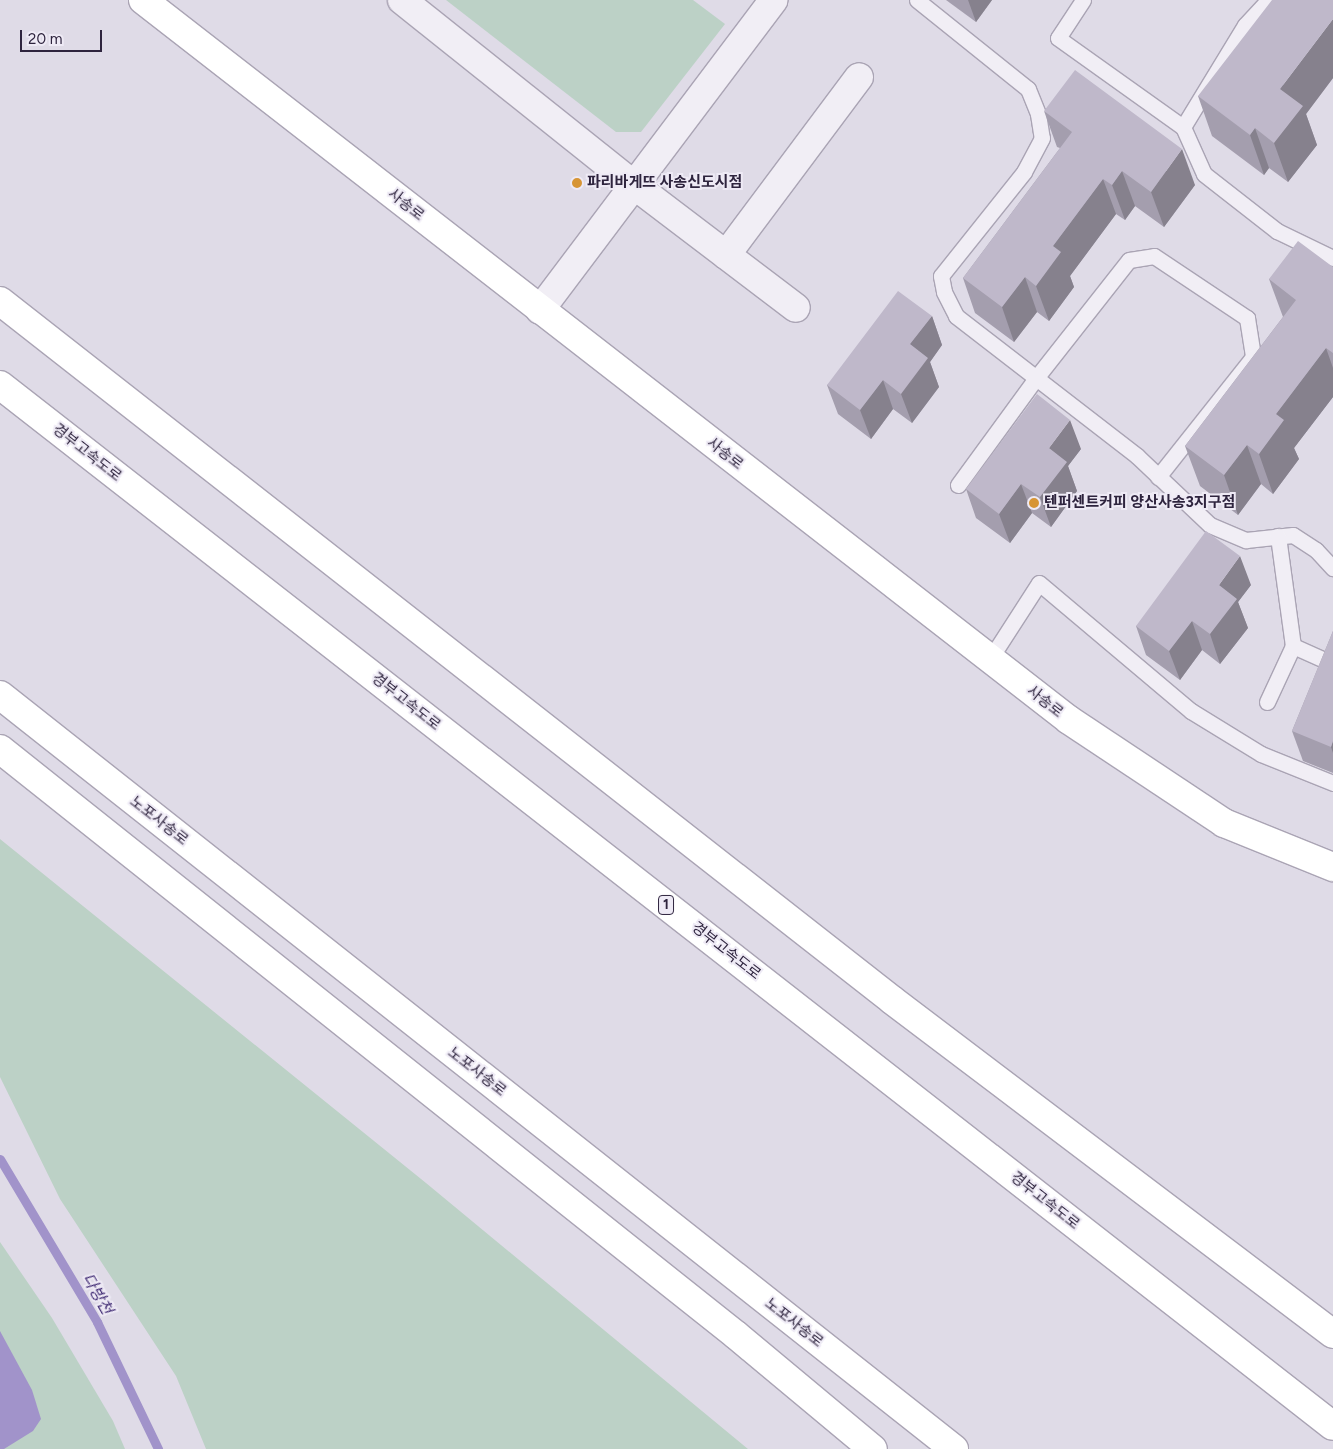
<!DOCTYPE html>
<meta charset="utf-8">
<style>
body{margin:0}
#map{position:relative;width:1333px;height:1449px;overflow:hidden;background:#dfdbe7;font-family:Figtree,"Noto Sans KR",sans-serif}
div>[style]{position:absolute}
.green>*{inset:0;background:#bcd1c6}
.water>*{inset:0;background:#a193ca}
.stream>*{height:9px;margin:-4.5px;padding:0 4.5px;transform-origin:4.5px;border-radius:4.5px;background:#a193ca}
.roads{filter:drop-shadow(1px 0 #aaa4b4) drop-shadow(-1px 0 #aaa4b4) drop-shadow(0 1px #aaa4b4) drop-shadow(0 -1px #aaa4b4)}
.service>*{height:15px;margin:-7.5px;padding:0 7.5px;transform-origin:7.5px;border-radius:7.5px;background:#f1eef5}
.minor>*{height:28px;margin:-14px;padding:0 14px;transform-origin:14px;border-radius:14px;background:#f1eef5}
.secondary>*{height:28px;margin:-14px;padding:0 14px;transform-origin:14px;border-radius:14px;background:#fff}
.motorway>*{height:28px;margin:-14px;padding:0 14px;transform-origin:14px;border-radius:14px;background:#fff}
.wall>*{inset:0;background:#a49eae}
.shaded-wall>*{inset:0;background:#86818d}
.building>*{inset:0;background:#bfb8ca}
.dots>*{width:14px;height:14px;translate:-50% -50%;box-sizing:border-box;border:2px solid #eeeaf5;border-radius:50%}
span{translate:-50% -50%;white-space:nowrap;text-align:center;line-height:1.15;-webkit-text-stroke:4px #eeeaf5;paint-order:stroke}
.shield-label span{padding:1px 4px;background:#eeeaf5;border:1px solid;border-radius:4px;-webkit-text-stroke-width:0}
.shield-label{font-size:14px;color:#2e243e;font-weight:700}
.poi-label{font-size:15px;color:#2e243e;font-weight:700}
.left{translate:0 -50%;text-align:left}
.street-label{font-size:15px;color:#2e243e}
.water-label{font-size:16px;color:#412c74;font-style:italic}
.scale{position:absolute;left:20px;top:30px;width:82px;height:22px;box-sizing:border-box;border:2px solid #2e243e;border-top:0;padding-left:6px;font-size:15px;line-height:18px;white-space:nowrap;color:#2e243e;-webkit-text-stroke:4px #eeeaf5;paint-order:stroke}
</style>
<div id="map">
<div class="green">
<i style="clip-path:polygon(446px 0,693px 0,725px 24px,641px 132px,616px 132px)"></i>
<i style="clip-path:polygon(0 839px,426px 1183px,748px 1449px,206px 1449px,176px 1376px,60px 1199px,0 1077px)"></i>
<i style="clip-path:polygon(0 1242px,52px 1318px,113px 1421px,125px 1449px,0 1449px)"></i>
</div>
<div class="water">
<i style="clip-path:polygon(0 1331px,32px 1390px,41px 1419px,33px 1431px,4px 1449px,0 1449px)"></i>
</div>
<div class="stream">
<i style="left:0;top:1159px;width:190px;rotate:59.2deg"></i>
<i style="left:97px;top:1322px;width:141px;rotate:64.3deg"></i>
</div>
<div class="roads">
<div class="service">
<i style="left:917px;top:0;width:142px;rotate:38.7deg"></i>
<i style="left:1028px;top:89px;width:27px;rotate:68deg"></i>
<i style="left:1038px;top:114px;width:24px;rotate:81deg"></i>
<i style="left:1042px;top:138px;width:38px;rotate:118deg"></i>
<i style="left:1024px;top:172px;width:133px;rotate:128.6deg"></i>
<i style="left:941px;top:276px;width:16px;rotate:79deg"></i>
<i style="left:944px;top:292px;width:27px;rotate:63deg"></i>
<i style="left:956px;top:316px;width:229px;rotate:37.7deg"></i>
<i style="left:1137px;top:456px;width:100px;rotate:43.4deg"></i>
<i style="left:1210px;top:525px;width:39px;rotate:23deg"></i>
<i style="left:1246px;top:540px;width:47px;rotate:-6.1deg"></i>
<i style="left:1293px;top:535px;width:27px;rotate:33deg"></i>
<i style="left:1316px;top:550px;width:25px;rotate:47deg"></i>
<i style="left:1083px;top:0;width:45px;rotate:123.3deg"></i>
<i style="left:1058px;top:38px;width:153px;rotate:35.5deg"></i>
<i style="left:1183px;top:127px;width:51px;rotate:65.9deg"></i>
<i style="left:1204px;top:174px;width:93px;rotate:38deg"></i>
<i style="left:1277px;top:231px;width:62px;rotate:25.7deg"></i>
<i style="left:1183px;top:127px;width:119px;rotate:-58.7deg"></i>
<i style="left:1245px;top:25px;width:34px;rotate:-47deg"></i>
<i style="left:958px;top:485px;width:132px;rotate:-53.9deg"></i>
<i style="left:1036px;top:378px;width:150px;rotate:-51.8deg"></i>
<i style="left:1129px;top:260px;width:25px;rotate:-9deg"></i>
<i style="left:1154px;top:256px;width:112px;rotate:33.7deg"></i>
<i style="left:1247px;top:318px;width:39px;rotate:81deg"></i>
<i style="left:1253px;top:357px;width:153px;rotate:128.4deg"></i>
<i style="left:1293px;top:646px;width:37px;rotate:24deg"></i>
<i style="left:990px;top:659px;width:90px;rotate:-57.2deg"></i>
<i style="left:1039px;top:583px;width:199px;rotate:40.1deg"></i>
<i style="left:1191px;top:711px;width:82px;rotate:31.6deg"></i>
<i style="left:1261px;top:754px;width:78px;rotate:21.9deg"></i>
<i style="left:1267px;top:702px;width:62px;rotate:-65.1deg"></i>
<i style="left:1293px;top:646px;width:111px;rotate:-97.8deg"></i>
</div>
<div class="minor">
<i style="left:402px;top:0;width:297px;rotate:38.6deg"></i>
<i style="left:634px;top:185px;width:203px;rotate:37.2deg"></i>
<i style="left:726px;top:255px;width:222px;rotate:-53.2deg"></i>
<i style="left:540px;top:310px;width:388px;rotate:-53deg"></i>
</div>
<div class="secondary">
<i style="left:143px;top:0;width:1173px;rotate:37.87deg"></i>
<i style="left:1069px;top:720px;width:186px;rotate:33.6deg"></i>
<i style="left:1224px;top:823px;width:118px;rotate:22deg"></i>
<i style="left:0;top:695px;width:1216px;rotate:38.32deg"></i>
<i style="left:0;top:749px;width:941px;rotate:38.53deg"></i>
<i style="left:736px;top:1335px;width:178px;rotate:39.8deg"></i>
</div>
<div class="motorway">
<i style="left:0;top:301px;width:1133px;rotate:38.08deg"></i>
<i style="left:892px;top:1000px;width:553px;rotate:37.14deg"></i>
<i style="left:0;top:385px;width:1691px;rotate:37.99deg"></i>
</div>
</div>
<div class="wall">
<i style="clip-path:polygon(946px 0,992px 0,976px 22px)"></i>
<i style="clip-path:polygon(1333px 78px,1306px 114px,1317px 145px,1288px 182px,1269px 168px,1264px 175px,1212px 136px,1198px 96px)"></i>
<i style="clip-path:polygon(1044px 111px,1195px 185px,1164px 227px,1135px 206px,1125px 220px,1116px 214px,1070px 276px,1074px 287px,1049px 321px,1037px 312px,1014px 342px,975px 313px,963px 278px,1060px 148px,1057px 147px)"></i>
<i style="clip-path:polygon(1333px 267px,1333px 397px,1294px 448px,1299px 459px,1273px 494px,1261px 484px,1238px 515px,1200px 486px,1185px 446px,1283px 317px,1269px 279px)"></i>
<i style="clip-path:polygon(932px 316px,942px 345px,930px 362px,939px 387px,912px 423px,893px 409px,871px 439px,838px 414px,827px 385px)"></i>
<i style="clip-path:polygon(1081px 449px,1068px 466px,1077px 491px,1051px 527px,1032px 513px,1010px 543px,976px 518px,966px 489px)"></i>
<i style="clip-path:polygon(1251px 585px,1238px 602px,1248px 628px,1220px 664px,1202px 650px,1180px 680px,1146px 655px,1136px 626px)"></i>
<i style="clip-path:polygon(1333px 631px,1333px 773px,1303px 761px,1292px 731px)"></i>
</div>
<div class="shaded-wall">
<i style="clip-path:polygon(968px 0,992px 0,976px 22px)"></i>
<i style="clip-path:polygon(1333px 19px,1333px 78px,1306px 114px,1317px 145px,1288px 182px,1274px 143px,1280px 89px)"></i>
<i style="clip-path:polygon(1255px 128px,1269px 168px,1264px 175px,1250px 135px)"></i>
<i style="clip-path:polygon(1182px 149px,1195px 185px,1164px 227px,1151px 192px)"></i>
<i style="clip-path:polygon(1122px 171px,1135px 206px,1125px 220px,1112px 185px)"></i>
<i style="clip-path:polygon(1103px 179px,1116px 214px,1070px 276px,1074px 287px,1049px 321px,1036px 286px,1053px 246px)"></i>
<i style="clip-path:polygon(1025px 277px,1037px 312px,1014px 342px,1002px 307px)"></i>
<i style="clip-path:polygon(932px 316px,942px 345px,930px 362px,939px 387px,912px 423px,901px 394px,910px 344px)"></i>
<i style="clip-path:polygon(1326px 348px,1333px 368px,1333px 397px,1294px 448px,1299px 459px,1273px 494px,1259px 454px,1276px 414px)"></i>
<i style="clip-path:polygon(883px 380px,893px 409px,871px 439px,860px 410px)"></i>
<i style="clip-path:polygon(1070px 420px,1081px 449px,1068px 466px,1077px 491px,1051px 527px,1040px 497px,1049px 448px)"></i>
<i style="clip-path:polygon(1247px 445px,1261px 484px,1238px 515px,1224px 475px)"></i>
<i style="clip-path:polygon(1021px 484px,1032px 513px,1010px 543px,999px 514px)"></i>
<i style="clip-path:polygon(1240px 556px,1251px 585px,1238px 602px,1248px 628px,1220px 664px,1210px 634px,1219px 585px)"></i>
<i style="clip-path:polygon(1192px 621px,1202px 650px,1180px 680px,1169px 651px)"></i>
<i style="clip-path:polygon(1333px 741px,1333px 753px,1331px 747px)"></i>
</div>
<div class="building">
<i style="clip-path:polygon(1272px 0,1333px 0,1333px 19px,1280px 89px,1303px 106px,1274px 143px,1255px 128px,1250px 135px,1198px 96px)"></i>
<i style="clip-path:polygon(1075px 70px,1182px 149px,1151px 192px,1122px 171px,1112px 185px,1103px 179px,1053px 246px,1061px 252px,1036px 286px,1025px 277px,1002px 307px,963px 278px,1072px 132px,1044px 111px)"></i>
<i style="clip-path:polygon(1298px 241px,1333px 267px,1333px 353px,1326px 348px,1276px 414px,1284px 420px,1259px 454px,1247px 445px,1224px 475px,1185px 446px,1296px 300px,1269px 279px)"></i>
<i style="clip-path:polygon(898px 291px,932px 316px,910px 344px,928px 358px,901px 394px,883px 380px,860px 410px,827px 385px)"></i>
<i style="clip-path:polygon(1037px 394px,1070px 420px,1049px 448px,1067px 462px,1040px 497px,1021px 484px,999px 514px,966px 489px)"></i>
<i style="clip-path:polygon(1206px 531px,1240px 556px,1219px 585px,1237px 599px,1210px 634px,1192px 621px,1169px 651px,1136px 626px)"></i>
<i style="clip-path:polygon(1333px 631px,1333px 741px,1331px 747px,1292px 731px)"></i>
</div>
<div class="dots">
<i style="left:577px;top:183px;background:#d79535"></i>
<i style="left:1034px;top:503px;background:#d79535"></i>
</div>
<div class="shield-label">
<span style="left:666px;top:905px">1</span>
</div>
<div class="poi-label">
<span class="left" style="left:587px;top:183px">파리바게뜨 사송신도시점</span>
<span class="left" style="left:1044px;top:503px">텐퍼센트커피 양산사송3지구점</span>
</div>
<div class="street-label">
<span style="left:406px;top:205px;rotate:38deg">사송로</span>
<span style="left:87px;top:453px;rotate:38deg">경부고속도로</span>
<span style="left:725px;top:454px;rotate:38deg">사송로</span>
<span style="left:406px;top:702px;rotate:38deg">경부고속도로</span>
<span style="left:1045px;top:702px;rotate:38deg">사송로</span>
<span style="left:159px;top:821px;rotate:38deg">노포사송로</span>
<span style="left:726px;top:951px;rotate:38deg">경부고속도로</span>
<span style="left:477px;top:1072px;rotate:38deg">노포사송로</span>
<span style="left:1045px;top:1201px;rotate:38deg">경부고속도로</span>
<span style="left:794px;top:1323px;rotate:38deg">노포사송로</span>
</div>
<div class="water-label">
<span style="left:97px;top:1294px;rotate:60deg">다방천</span>
</div>
<div class="scale">20 m</div>
</div>
